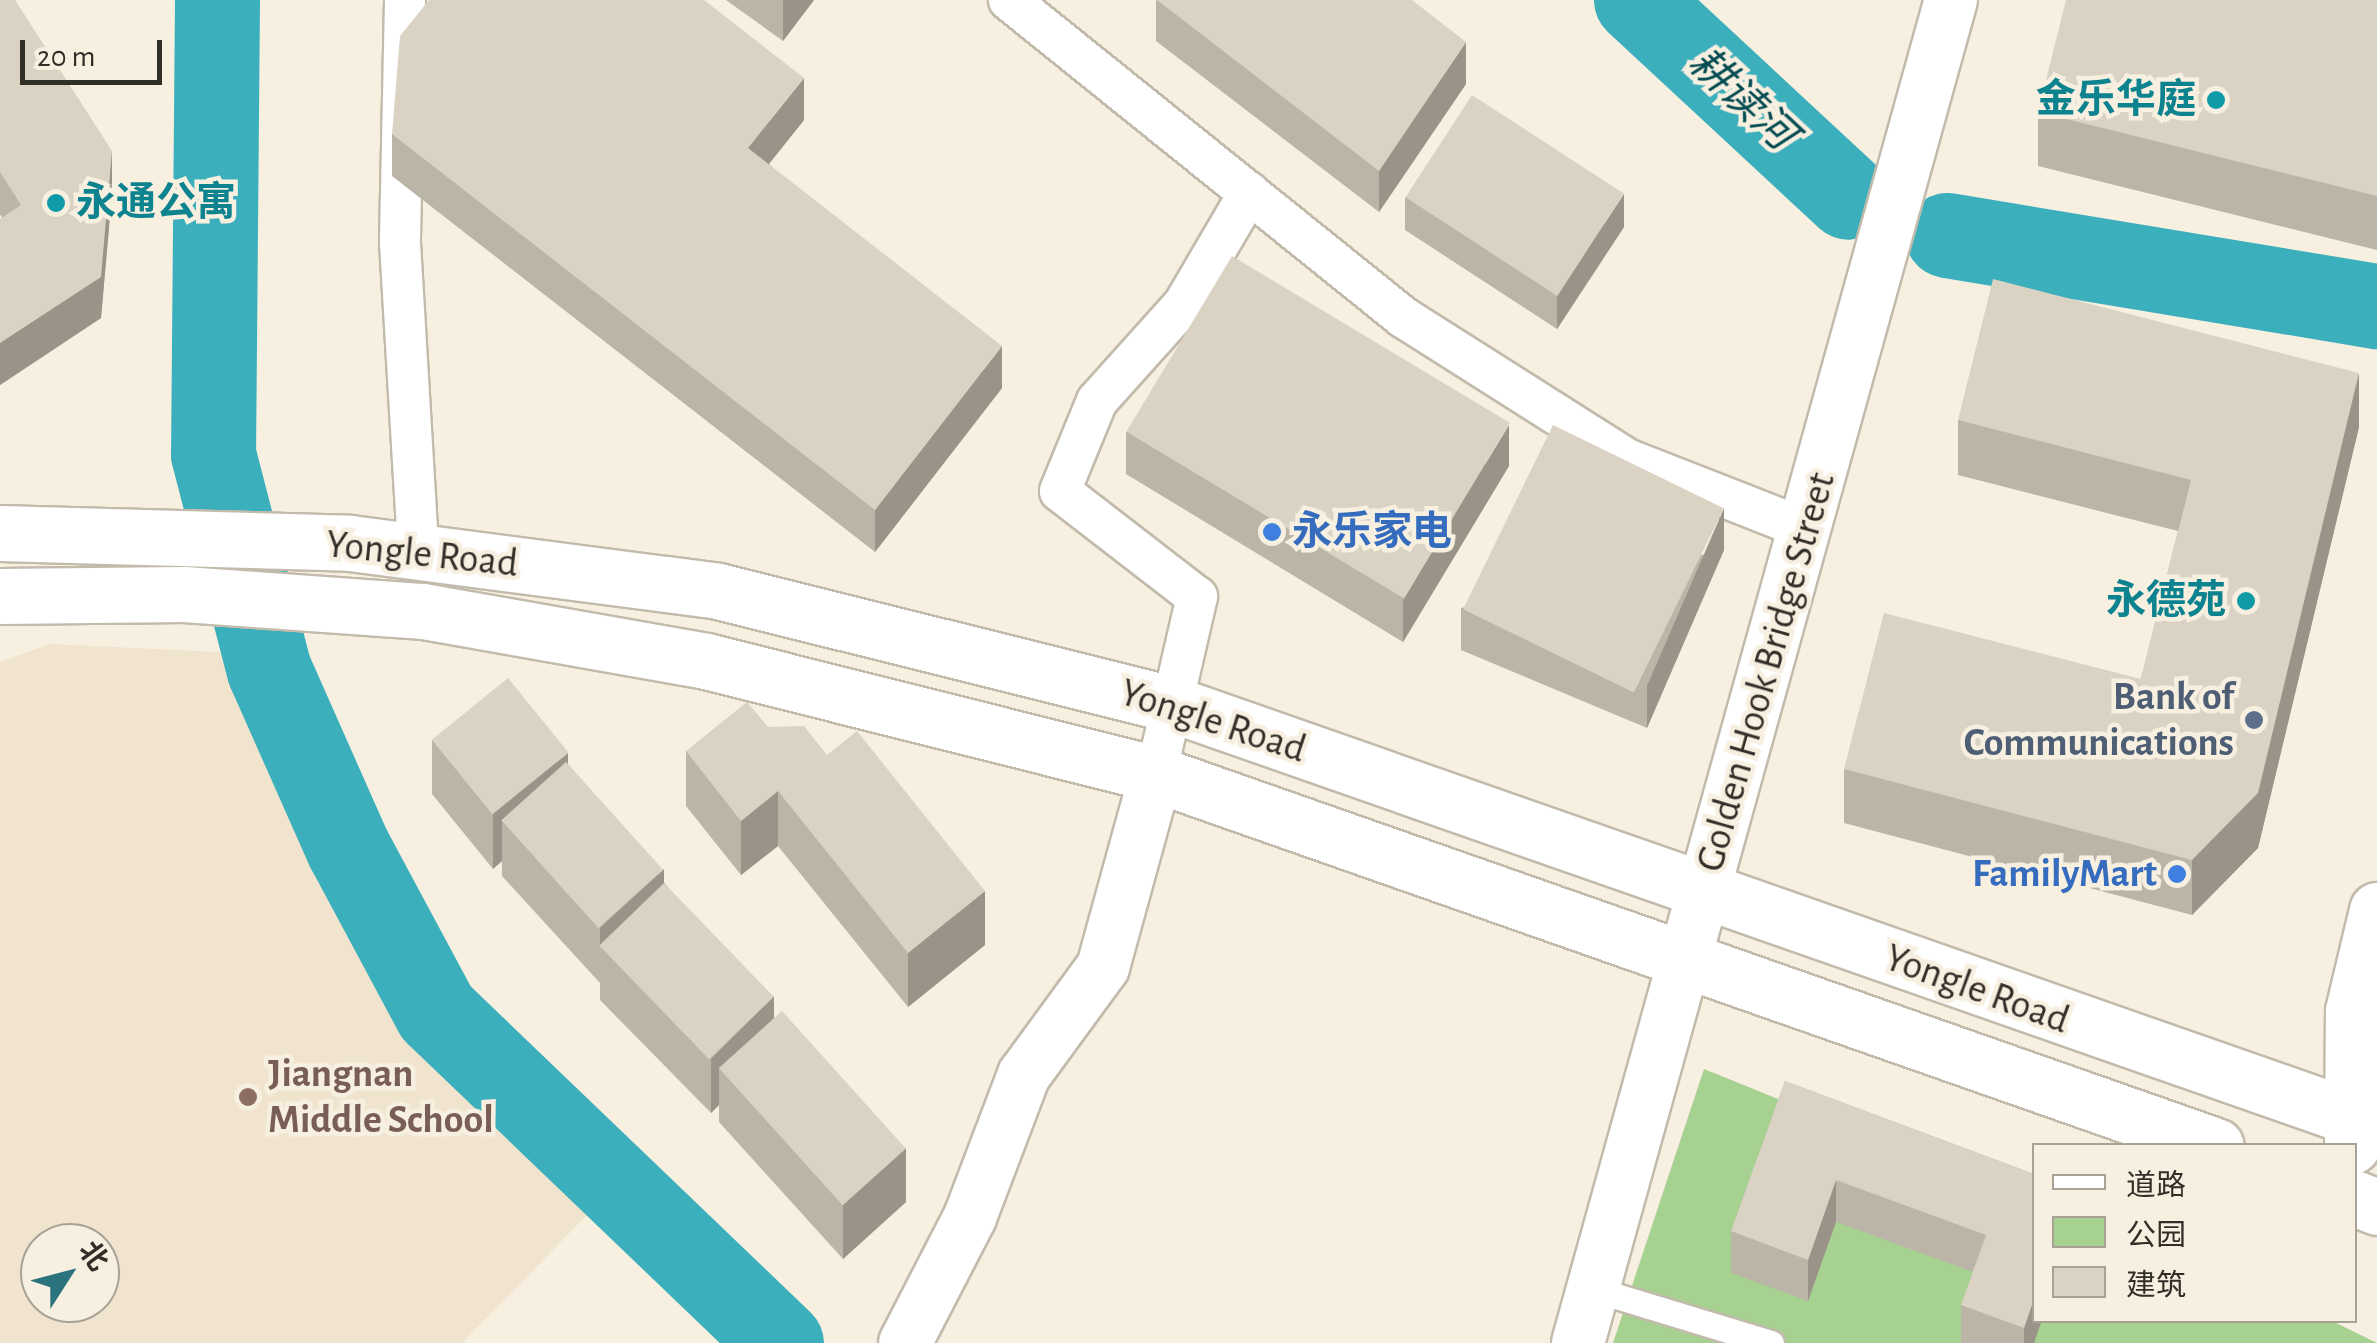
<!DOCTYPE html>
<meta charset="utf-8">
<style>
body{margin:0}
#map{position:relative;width:2377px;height:1343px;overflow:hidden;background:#f7efe0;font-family:"Alegreya Sans","Noto Sans SC",sans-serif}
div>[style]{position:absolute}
.built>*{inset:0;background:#f0e4ce}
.green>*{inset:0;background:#a6d190}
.river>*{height:85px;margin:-42.5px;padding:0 42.5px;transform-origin:42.5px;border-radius:42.5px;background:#3bafbc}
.roads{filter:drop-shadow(2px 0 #c2bbac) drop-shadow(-2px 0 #c2bbac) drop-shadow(0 2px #c2bbac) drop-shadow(0 -2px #c2bbac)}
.service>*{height:25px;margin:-12.5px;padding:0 12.5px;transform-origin:12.5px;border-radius:12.5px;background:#fff}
.pedestrian>*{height:40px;margin:-20px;padding:0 20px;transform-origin:20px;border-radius:20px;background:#fff}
.minor>*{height:52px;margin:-26px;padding:0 26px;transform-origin:26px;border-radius:26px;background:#fff}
.secondary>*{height:55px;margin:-27.5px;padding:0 27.5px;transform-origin:27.5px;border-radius:27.5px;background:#fff}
.wall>*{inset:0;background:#bbb5a8}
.shaded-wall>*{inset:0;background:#999388}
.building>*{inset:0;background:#dad2c3;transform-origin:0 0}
.dots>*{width:28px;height:28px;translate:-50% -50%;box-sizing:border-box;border:5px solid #f7efe0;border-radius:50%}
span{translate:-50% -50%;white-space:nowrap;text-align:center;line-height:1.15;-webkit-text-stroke:9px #f7efe0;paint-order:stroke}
.culture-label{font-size:40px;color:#0d838f;font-weight:700}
.right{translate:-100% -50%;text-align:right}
.left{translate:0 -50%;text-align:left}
.shop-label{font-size:40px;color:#366cbe;font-weight:700}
.street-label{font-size:40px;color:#312e28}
.service-label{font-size:40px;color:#4e5e75;font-weight:700}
.education-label{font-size:40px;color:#785e54;font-weight:700}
.water-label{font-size:42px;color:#044b52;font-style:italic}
.legend{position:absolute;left:2032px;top:1143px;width:325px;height:180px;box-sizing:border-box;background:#f7efe0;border:2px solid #a8a296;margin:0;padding:12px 18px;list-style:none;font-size:30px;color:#312e28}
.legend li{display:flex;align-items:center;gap:20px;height:50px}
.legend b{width:50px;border:2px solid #a8a296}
.north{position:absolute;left:20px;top:1223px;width:100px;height:100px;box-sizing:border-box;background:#f7efe0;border:2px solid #a8a296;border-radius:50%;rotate:54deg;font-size:28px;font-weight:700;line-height:40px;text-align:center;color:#312e28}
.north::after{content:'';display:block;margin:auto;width:35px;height:45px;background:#2b737d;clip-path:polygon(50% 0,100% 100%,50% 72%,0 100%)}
.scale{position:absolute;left:20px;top:40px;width:142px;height:45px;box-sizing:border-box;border:5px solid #312e28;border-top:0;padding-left:12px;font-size:30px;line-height:35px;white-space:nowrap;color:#312e28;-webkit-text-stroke:8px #f7efe0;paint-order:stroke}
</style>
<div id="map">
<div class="built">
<i style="clip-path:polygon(evenodd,50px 644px,263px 654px,302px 809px,399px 984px,592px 1210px,462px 1343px,0 1343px,0 662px,50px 644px,40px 1243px,100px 1243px,100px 1303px,40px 1303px,40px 1243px)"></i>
</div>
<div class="green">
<i style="clip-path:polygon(1704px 1069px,2034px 1202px,2034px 1320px,2332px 1321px,2377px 1343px,1613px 1343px)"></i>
</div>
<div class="river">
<i style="left:217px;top:0;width:454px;rotate:90.5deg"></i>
<i style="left:213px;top:454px;width:223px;rotate:75.5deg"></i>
<i style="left:269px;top:670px;width:195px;rotate:66.1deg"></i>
<i style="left:348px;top:848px;width:186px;rotate:61.8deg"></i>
<i style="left:436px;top:1012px;width:478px;rotate:43.8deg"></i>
<i style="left:1636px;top:0;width:289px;rotate:42.9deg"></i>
<i style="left:1947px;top:235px;width:436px;rotate:9.4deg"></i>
</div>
<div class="roads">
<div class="service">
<i style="left:1593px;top:1289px;width:186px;rotate:16.9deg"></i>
</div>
<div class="pedestrian">
<i style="left:405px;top:0;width:243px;rotate:91.2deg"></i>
<i style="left:400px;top:243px;width:308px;rotate:86.6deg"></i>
<i style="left:1009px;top:0;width:506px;rotate:38.82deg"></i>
<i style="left:1403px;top:317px;width:265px;rotate:32.4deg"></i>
<i style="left:1627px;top:459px;width:192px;rotate:21.4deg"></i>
<i style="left:1156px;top:774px;width:182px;rotate:-77deg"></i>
<i style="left:1197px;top:597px;width:173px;rotate:-142.3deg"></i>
<i style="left:1060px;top:491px;width:97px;rotate:-67.7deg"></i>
<i style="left:1097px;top:401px;width:130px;rotate:-48.1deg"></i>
<i style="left:1184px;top:304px;width:129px;rotate:-59.6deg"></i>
</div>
<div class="minor">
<i style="left:905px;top:1343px;width:142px;rotate:-62.7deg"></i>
<i style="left:970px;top:1217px;width:152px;rotate:-69.2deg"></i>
<i style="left:1024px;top:1075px;width:134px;rotate:-53.8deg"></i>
<i style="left:1103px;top:967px;width:200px;rotate:-74.6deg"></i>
<i style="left:1578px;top:1343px;width:1394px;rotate:-74.48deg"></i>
</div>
<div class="secondary">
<i style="left:0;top:533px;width:350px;rotate:1.6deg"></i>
<i style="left:350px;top:543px;width:371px;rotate:7.4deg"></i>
<i style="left:718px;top:591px;width:471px;rotate:14deg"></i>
<i style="left:1175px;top:705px;width:1274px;rotate:19.3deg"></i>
<i style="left:0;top:596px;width:184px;rotate:-0.6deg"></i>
<i style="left:184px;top:594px;width:240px;rotate:4.1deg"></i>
<i style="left:423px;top:611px;width:287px;rotate:10deg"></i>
<i style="left:706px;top:661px;width:464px;rotate:14.1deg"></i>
<i style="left:1156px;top:774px;width:1123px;rotate:19.34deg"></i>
<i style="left:2352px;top:1146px;width:135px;rotate:-89.6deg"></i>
<i style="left:2353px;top:1011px;width:104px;rotate:-76.6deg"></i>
<i style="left:2354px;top:1198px;width:25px;rotate:21deg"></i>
</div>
</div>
<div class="wall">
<i style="clip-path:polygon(0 0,112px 193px,101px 318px,0 385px,0 219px,2px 218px,0 214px)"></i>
<i style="clip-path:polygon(726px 0,814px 0,783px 41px)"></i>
<i style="clip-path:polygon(1156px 0,1466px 84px,1379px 212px,1156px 41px)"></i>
<i style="clip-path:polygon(2377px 0,2377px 250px,2038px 166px,2038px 112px)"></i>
<i style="clip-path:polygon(804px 120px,769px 164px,1002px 388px,875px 552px,392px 176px,392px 134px)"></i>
<i style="clip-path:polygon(1405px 197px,1624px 227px,1557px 329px,1405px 230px)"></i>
<i style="clip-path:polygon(1958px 420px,2359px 427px,2258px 848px,2192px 915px,1844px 823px,1844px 769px,2141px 679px,2178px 531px,1958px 475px)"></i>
<i style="clip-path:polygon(1126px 432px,1509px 466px,1403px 642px,1126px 474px)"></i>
<i style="clip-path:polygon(1724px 550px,1647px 728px,1461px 650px,1461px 608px)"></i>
<i style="clip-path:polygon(768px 727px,827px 755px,985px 945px,908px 1007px,778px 846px,741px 875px,686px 806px,686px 751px)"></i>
<i style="clip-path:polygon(432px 740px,568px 764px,774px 1018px,906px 1202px,843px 1259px,719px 1122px,719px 1105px,711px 1113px,600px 1000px,600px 983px,502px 876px,502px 861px,493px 869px,432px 794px)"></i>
<i style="clip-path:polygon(1785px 1081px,2034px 1174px,2034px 1343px,1961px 1343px,1961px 1305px,1973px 1272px,1836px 1222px,1808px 1301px,1731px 1273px,1731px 1231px)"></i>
</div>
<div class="shaded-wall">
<i style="clip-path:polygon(783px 0,814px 0,783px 41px)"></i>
<i style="clip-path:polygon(1466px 42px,1466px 84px,1379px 212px,1379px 171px)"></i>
<i style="clip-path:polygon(804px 78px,804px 120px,748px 190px,748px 148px)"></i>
<i style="clip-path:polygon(112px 151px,112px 193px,101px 318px,0 385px,0 343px)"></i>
<i style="clip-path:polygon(1624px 194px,1624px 227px,1557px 329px,1557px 296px)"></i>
<i style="clip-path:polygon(1002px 346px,1002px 388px,875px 552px,875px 510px)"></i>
<i style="clip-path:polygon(2359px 373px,2359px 427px,2258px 848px,2192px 915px,2192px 860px)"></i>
<i style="clip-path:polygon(1509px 425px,1509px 466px,1403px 642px,1403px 600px)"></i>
<i style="clip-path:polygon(1724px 508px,1724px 550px,1647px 728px,1647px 686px)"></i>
<i style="clip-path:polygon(568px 753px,568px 807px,502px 821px,502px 861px,493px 869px,493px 814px)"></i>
<i style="clip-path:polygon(778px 791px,778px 846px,741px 875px,741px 821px)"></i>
<i style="clip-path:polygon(664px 869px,664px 923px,600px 946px,600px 983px,600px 928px)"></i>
<i style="clip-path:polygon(985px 891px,985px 945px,908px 1007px,908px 953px)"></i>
<i style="clip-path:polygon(774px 996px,774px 1051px,719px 1068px,719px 1105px,711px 1113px,711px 1059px)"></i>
<i style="clip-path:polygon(906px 1148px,906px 1202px,843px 1259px,843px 1205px)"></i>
<i style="clip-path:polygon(1836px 1180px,1836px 1222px,1808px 1301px,1808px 1260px)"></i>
<i style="clip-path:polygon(2034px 1299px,2034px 1320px,2042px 1320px,2034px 1343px,2024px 1343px,2024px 1328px)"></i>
</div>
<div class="building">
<i style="clip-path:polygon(0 0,15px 0,112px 151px,101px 277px,0 343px,0 219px,21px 205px,0 172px)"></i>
<i style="clip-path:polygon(429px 0,704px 0,804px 78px,748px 148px,1002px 346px,875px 510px,392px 134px,400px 36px)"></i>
<i style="clip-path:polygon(1157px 0,1412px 0,1466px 42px,1379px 171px)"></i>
<i style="clip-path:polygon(2066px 0,2377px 0,2377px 196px,2038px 112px)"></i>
<i style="left:1472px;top:95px;width:181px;height:122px;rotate:33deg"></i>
<i style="left:1232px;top:256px;width:324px;height:205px;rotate:31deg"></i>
<i style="clip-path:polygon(1993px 279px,2359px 373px,2258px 793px,2192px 860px,1844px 769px,1884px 613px,2141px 679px,2191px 480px,1958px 420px)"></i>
<i style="left:1553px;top:425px;width:190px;height:205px;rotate:26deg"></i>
<i style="left:508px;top:678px;width:96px;height:98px;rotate:51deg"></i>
<i style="clip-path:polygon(747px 702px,768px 727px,804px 726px,827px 755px,857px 731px,985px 891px,908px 953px,778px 791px,741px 821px,686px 751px)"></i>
<i style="left:566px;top:762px;width:145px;height:87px;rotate:48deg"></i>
<i style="left:664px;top:883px;width:158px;height:90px;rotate:46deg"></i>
<i style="left:782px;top:1011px;width:185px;height:85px;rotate:48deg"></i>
<i style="clip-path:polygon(1785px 1081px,2034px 1174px,2034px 1299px,2024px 1328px,1961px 1305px,1986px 1235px,1836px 1180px,1808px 1260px,1731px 1231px)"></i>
</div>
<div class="dots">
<i style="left:2216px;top:100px;background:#0f9aa8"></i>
<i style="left:56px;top:203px;background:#0f9aa8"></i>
<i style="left:1272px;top:532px;background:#3f7fe0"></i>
<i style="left:2246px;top:601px;background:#0f9aa8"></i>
<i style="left:2254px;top:720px;background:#5c6f8a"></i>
<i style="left:2177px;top:874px;background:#3f7fe0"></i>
<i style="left:248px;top:1097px;background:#8d6e63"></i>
</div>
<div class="culture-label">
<span class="right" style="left:2196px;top:100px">金乐华庭</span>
<span class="left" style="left:76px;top:203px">永通公寓</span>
<span class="right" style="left:2226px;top:601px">永德苑</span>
</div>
<div class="shop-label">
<span class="left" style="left:1292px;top:532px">永乐家电</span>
<span class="right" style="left:2157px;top:874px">FamilyMart</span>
</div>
<div class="street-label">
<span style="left:422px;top:554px;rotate:6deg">Yongle Road</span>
<span style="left:1766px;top:672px;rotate:-74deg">Golden Hook Bridge Street</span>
<span style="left:1213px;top:721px;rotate:18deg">Yongle Road</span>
<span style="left:1977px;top:989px;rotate:20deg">Yongle Road</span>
</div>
<div class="service-label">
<span class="right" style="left:2234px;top:720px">Bank of<br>Communications</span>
</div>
<div class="education-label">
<span class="left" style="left:268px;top:1097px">Jiangnan<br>Middle School</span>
</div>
<div class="water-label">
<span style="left:1742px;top:99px;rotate:43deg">耕读河</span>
</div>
<ul class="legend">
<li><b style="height:12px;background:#fff"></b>道路</li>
<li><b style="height:28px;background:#a6d190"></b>公园</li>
<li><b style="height:28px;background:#dad2c3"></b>建筑</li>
</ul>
<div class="north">北</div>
<div class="scale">20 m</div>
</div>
